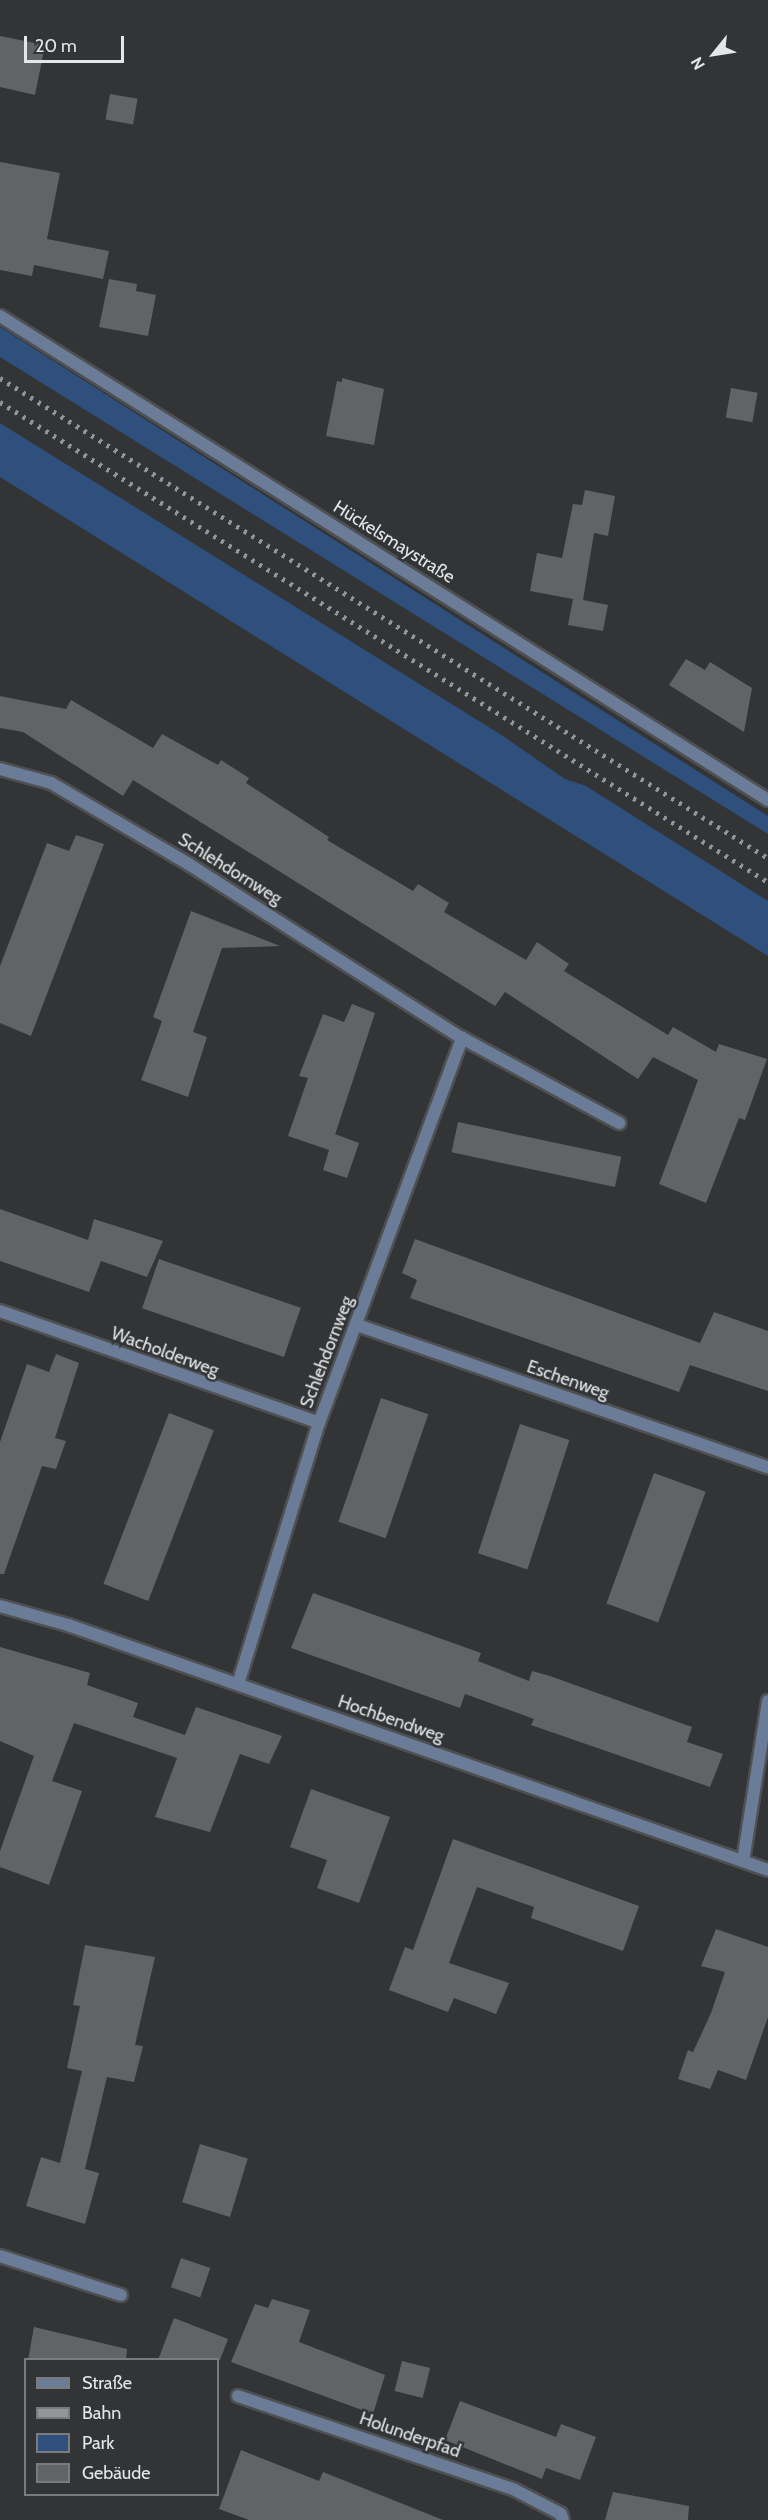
<!DOCTYPE html>
<meta charset="utf-8">
<style>
body{margin:0}
#map{position:relative;width:768px;height:2520px;overflow:hidden;background:#323436;font-family:Cabin,sans-serif}
div>[style]{position:absolute}
.green>*{inset:0;background:#2f4f7c}
.building>*{inset:0;background:#616366;transform-origin:0 0}
.roads{filter:drop-shadow(2px 0 #4f5052) drop-shadow(-2px 0 #4f5052) drop-shadow(0 2px #4f5052) drop-shadow(0 -2px #4f5052)}
.minor>*{height:12px;margin:-6px;padding:0 6px;transform-origin:6px;border-radius:6px;background:#6a7c97}
.rail>*{height:4.5px;margin-top:-2.25px;transform-origin:0;background:repeating-linear-gradient(90deg,#949597 0 3px,transparent 0 9px)}
span{translate:-50% -50%;white-space:nowrap;text-align:center;line-height:1.15;-webkit-text-stroke:5px #323436;paint-order:stroke}
.street-label{font-size:18px;color:#e5e6e8}
.legend{position:absolute;left:24px;top:2358px;width:195px;height:138px;box-sizing:border-box;background:#323436;border:2px solid #7a7b7d;margin:0;padding:8px 10px;list-style:none;font-size:18px;color:#e5e6e8}
.legend li{display:flex;align-items:center;gap:12px;height:30px}
.legend b{width:30px;border:2px solid #7a7b7d}
.north{position:absolute;left:684px;top:24px;width:60px;height:60px;-webkit-text-stroke:4px #323436;paint-order:stroke;rotate:240deg;font-size:16px;font-weight:700;line-height:24px;text-align:center;color:#e5e6e8}
.north::after{content:'';display:block;margin:auto;width:21px;height:27px;background:#e5e6e8;clip-path:polygon(50% 0,100% 100%,50% 72%,0 100%)}
.scale{position:absolute;left:24px;top:36px;width:100px;height:27px;box-sizing:border-box;border:3px solid #e5e6e8;border-top:0;padding-left:8px;font-size:18px;line-height:21px;white-space:nowrap;color:#e5e6e8;-webkit-text-stroke:4px #323436;paint-order:stroke}
</style>
<div id="map">
<div class="green">
<i style="clip-path:polygon(0 327px,768px 816px,768px 834px,0 357px)"></i>
<i style="clip-path:polygon(0 423px,503px 736px,565px 779px,586px 786px,768px 901px,768px 956px,0 477px)"></i>
</div>
<div class="building">
<i style="clip-path:polygon(0 36px,45px 45px,35px 95px,0 87px)"></i>
<i style="left:110px;top:94px;width:28px;height:26px;rotate:10deg"></i>
<i style="clip-path:polygon(0 162px,60px 173px,47px 239px,109px 251px,103px 279px,34px 265px,32px 276px,0 270px)"></i>
<i style="clip-path:polygon(109px 279px,137px 284px,136px 291px,156px 295px,148px 336px,99px 327px)"></i>
<i style="clip-path:polygon(342px 378px,384px 389px,374px 445px,326px 436px,337px 381px,342px 382px)"></i>
<i style="left:731px;top:388px;width:27px;height:30px;rotate:10deg"></i>
<i style="clip-path:polygon(585px 490px,615px 496px,608px 536px,594px 533px,583px 600px,608px 605px,603px 631px,568px 625px,573px 599px,530px 591px,537px 553px,562px 558px,573px 504px,582px 505px)"></i>
<i style="clip-path:polygon(686px 659px,705px 670px,710px 662px,752px 688px,744px 732px,669px 685px)"></i>
<i style="clip-path:polygon(0 696px,66px 709px,71px 700px,153px 748px,162px 734px,218px 765px,221px 760px,249px 778px,246px 783px,329px 837px,327px 840px,413px 891px,418px 884px,449px 903px,444px 912px,526px 960px,537px 942px,569px 964px,564px 971px,668px 1035px,673px 1027px,716px 1052px,719px 1044px,767px 1059px,745px 1120px,739px 1118px,706px 1203px,659px 1184px,698px 1080px,653px 1057px,638px 1079px,505px 992px,495px 1006px,133px 780px,123px 796px,23px 732px,0 728px)"></i>
<i style="clip-path:polygon(76px 835px,104px 844px,31px 1036px,0 1023px,0 966px,47px 843px,69px 851px)"></i>
<i style="clip-path:polygon(191px 911px,280px 946px,222px 948px,193px 1032px,207px 1037px,188px 1097px,141px 1080px,162px 1021px,153px 1017px)"></i>
<i style="clip-path:polygon(352px 1004px,375px 1013px,332px 1144px,335px 1134px,359px 1143px,347px 1178px,323px 1170px,329px 1150px,288px 1136px,308px 1078px,299px 1076px,323px 1014px,344px 1022px)"></i>
<i style="left:458px;top:1122px;width:167px;height:31px;rotate:12deg"></i>
<i style="clip-path:polygon(0 1209px,88px 1240px,94px 1219px,163px 1241px,147px 1277px,101px 1261px,89px 1292px,0 1261px)"></i>
<i style="clip-path:polygon(415px 1239px,700px 1343px,714px 1312px,768px 1331px,768px 1391px,690px 1365px,679px 1392px,410px 1298px,417px 1280px,402px 1273px)"></i>
<i style="left:159px;top:1259px;width:150px;height:52px;rotate:19deg"></i>
<i style="clip-path:polygon(56px 1354px,79px 1363px,55px 1438px,66px 1441px,56px 1469px,42px 1466px,4px 1574px,0 1574px,0 1442px,27px 1364px,49px 1372px)"></i>
<i style="left:381px;top:1398px;width:50px;height:131px;rotate:19deg"></i>
<i style="left:169px;top:1413px;width:48px;height:183px;rotate:21deg"></i>
<i style="left:520px;top:1424px;width:52px;height:136px;rotate:18deg"></i>
<i style="left:654px;top:1473px;width:55px;height:139px;rotate:20deg"></i>
<i style="clip-path:polygon(313px 1593px,481px 1653px,478px 1661px,529px 1681px,532px 1671px,550px 1676px,692px 1727px,687px 1742px,723px 1754px,710px 1787px,531px 1725px,534px 1719px,465px 1694px,460px 1708px,291px 1648px)"></i>
<i style="clip-path:polygon(0 1647px,90px 1673px,87px 1685px,138px 1703px,133px 1717px,185px 1735px,196px 1707px,282px 1736px,269px 1764px,240px 1754px,210px 1832px,155px 1817px,177px 1758px,74px 1723px,52px 1781px,82px 1791px,49px 1885px,0 1867px,0 1851px,34px 1756px,0 1741px)"></i>
<i style="clip-path:polygon(311px 1789px,390px 1817px,359px 1903px,317px 1888px,327px 1860px,290px 1847px)"></i>
<i style="clip-path:polygon(453px 1839px,639px 1906px,623px 1951px,531px 1918px,534px 1907px,477px 1887px,449px 1963px,509px 1983px,496px 2014px,454px 1998px,448px 2012px,389px 1990px,405px 1947px,413px 1950px)"></i>
<i style="clip-path:polygon(716px 1929px,768px 1947px,768px 2017px,746px 2080px,718px 2070px,710px 2089px,678px 2079px,688px 2050px,693px 2052px,711px 2013px,725px 1972px,701px 1966px)"></i>
<i style="clip-path:polygon(85px 1945px,155px 1957px,135px 2045px,143px 2046px,134px 2082px,107px 2077px,85px 2169px,99px 2173px,85px 2224px,26px 2206px,41px 2157px,60px 2163px,82px 2071px,67px 2068px,80px 2006px,73px 2005px)"></i>
<i style="left:200px;top:2144px;width:50px;height:61px;rotate:17deg"></i>
<i style="left:181px;top:2258px;width:31px;height:31px;rotate:19deg"></i>
<i style="clip-path:polygon(272px 2299px,310px 2310px,299px 2342px,385px 2375px,373px 2414px,231px 2362px,255px 2304px,268px 2308px)"></i>
<i style="clip-path:polygon(174px 2318px,228px 2339px,220px 2360px,158px 2360px)"></i>
<i style="clip-path:polygon(34px 2327px,127px 2349px,126px 2360px,28px 2360px)"></i>
<i style="left:402px;top:2361px;width:29px;height:31px;rotate:14deg"></i>
<i style="clip-path:polygon(460px 2401px,556px 2437px,561px 2424px,596px 2437px,580px 2480px,546px 2468px,542px 2479px,445px 2440px)"></i>
<i style="clip-path:polygon(241px 2450px,319px 2481px,323px 2472px,443px 2520px,249px 2520px,219px 2509px)"></i>
<i style="clip-path:polygon(613px 2492px,689px 2506px,688px 2520px,605px 2520px)"></i>
</div>
<div class="roads">
<div class="minor">
<i style="left:0;top:316px;width:908px;rotate:32.22deg"></i>
<i style="left:0;top:769px;width:53px;rotate:15.4deg"></i>
<i style="left:51px;top:783px;width:161px;rotate:30.5deg"></i>
<i style="left:190px;top:865px;width:322px;rotate:32.5deg"></i>
<i style="left:0;top:1311px;width:338px;rotate:19.3deg"></i>
<i style="left:357px;top:1325px;width:435px;rotate:19.1deg"></i>
<i style="left:0;top:1606px;width:71px;rotate:15.6deg"></i>
<i style="left:68px;top:1625px;width:742px;rotate:19.29deg"></i>
<i style="left:238px;top:1684px;width:273px;rotate:-72.8deg"></i>
<i style="left:319px;top:1423px;width:411px;rotate:-69.6deg"></i>
<i style="left:462px;top:1038px;width:179px;rotate:28.4deg"></i>
<i style="left:743px;top:1861px;width:162px;rotate:-81.1deg"></i>
<i style="left:0;top:2256px;width:127px;rotate:17.9deg"></i>
<i style="left:238px;top:2396px;width:290px;rotate:18.7deg"></i>
<i style="left:513px;top:2489px;width:54px;rotate:27.5deg"></i>
<i style="left:561px;top:2514px;width:6px;rotate:72deg"></i>
</div>
</div>
<div class="rail">
<i style="left:0;top:378px;width:906px;rotate:32.01deg"></i>
<i style="left:0;top:402px;width:906px;rotate:32.01deg"></i>
</div>
<div class="street-label">
<span style="left:394px;top:542px;rotate:32deg">Hückelsmaystraße</span>
<span style="left:230px;top:869px;rotate:32deg">Schlehdornweg</span>
<span style="left:165px;top:1352px;rotate:20deg">Wacholderweg</span>
<span style="left:327px;top:1352px;rotate:-69deg">Schlehdornweg</span>
<span style="left:568px;top:1380px;rotate:19deg">Eschenweg</span>
<span style="left:391px;top:1719px;rotate:19deg">Hochbendweg</span>
<span style="left:410px;top:2435px;rotate:19deg">Holunderpfad</span>
</div>
<ul class="legend">
<li><b style="height:8px;background:#6a7c97"></b>Straße</li>
<li><b style="height:8px;background:#949597"></b>Bahn</li>
<li><b style="height:16px;background:#2f4f7c"></b>Park</li>
<li><b style="height:16px;background:#616366"></b>Gebäude</li>
</ul>
<div class="north">N</div>
<div class="scale">20 m</div>
</div>
